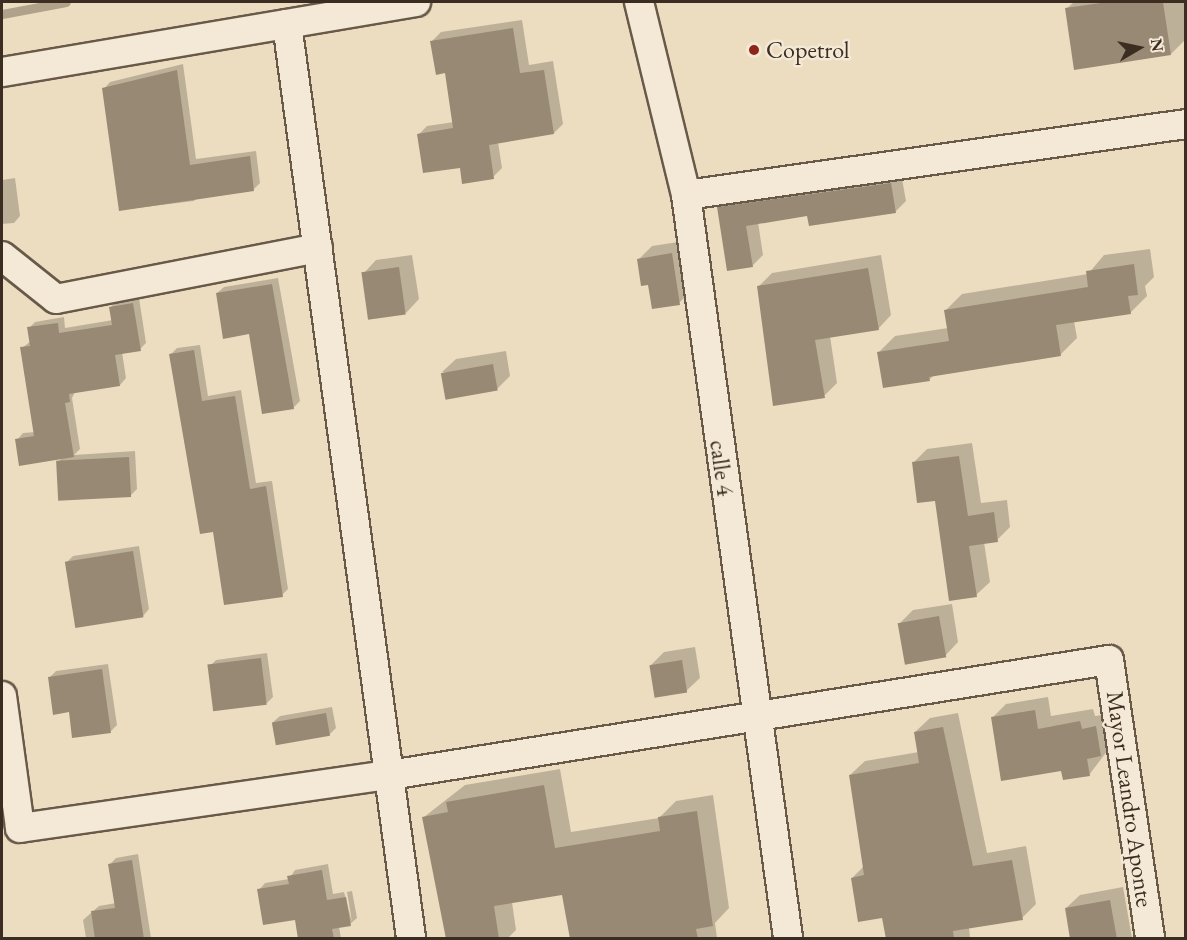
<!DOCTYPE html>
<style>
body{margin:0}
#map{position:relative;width:1187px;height:940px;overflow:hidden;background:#edddc0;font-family:"EB Garamond",serif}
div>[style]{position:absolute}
.shadow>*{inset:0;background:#0003}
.stream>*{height:9px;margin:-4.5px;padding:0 4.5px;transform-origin:4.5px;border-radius:4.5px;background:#b0a18a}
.building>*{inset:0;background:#988974;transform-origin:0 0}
.roads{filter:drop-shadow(2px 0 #685949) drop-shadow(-2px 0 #685949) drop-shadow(0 2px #685949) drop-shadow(0 -2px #685949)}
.street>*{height:28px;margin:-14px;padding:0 14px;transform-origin:14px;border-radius:14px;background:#f3e9d6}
.dots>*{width:16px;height:16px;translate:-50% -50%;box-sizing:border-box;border:3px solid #f3e9d6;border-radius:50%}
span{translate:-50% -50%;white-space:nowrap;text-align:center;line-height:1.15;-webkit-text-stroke:5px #f3e9d6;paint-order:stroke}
.poi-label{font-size:24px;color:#3b2d21}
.left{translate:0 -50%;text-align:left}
.street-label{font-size:24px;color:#3b2d21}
.frame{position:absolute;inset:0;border:3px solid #3b2d21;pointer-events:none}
.north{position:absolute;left:1109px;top:18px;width:60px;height:60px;-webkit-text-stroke:4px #f3e9d6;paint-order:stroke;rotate:81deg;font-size:16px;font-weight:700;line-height:24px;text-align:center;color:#3b2d21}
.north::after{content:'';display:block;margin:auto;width:21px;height:27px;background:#3b2d21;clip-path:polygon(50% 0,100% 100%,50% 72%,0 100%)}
</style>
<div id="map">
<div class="shadow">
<i style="clip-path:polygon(1074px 2px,1185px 2px,1186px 39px,1171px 54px,1066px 9px)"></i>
<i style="clip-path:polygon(522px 20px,529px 65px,553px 61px,563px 124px,554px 133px,498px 142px,502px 168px,493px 177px,461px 166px,418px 135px,427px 126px,454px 122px,446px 71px,432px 41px,441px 32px)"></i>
<i style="clip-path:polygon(183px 64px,196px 159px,256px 151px,260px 183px,254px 189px,198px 197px,194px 201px,120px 210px,104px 89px,110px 82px)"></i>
<i style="clip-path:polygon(901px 173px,906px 201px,895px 212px,808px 214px,758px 222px,763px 255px,752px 266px,718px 208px,729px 197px)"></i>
<i style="clip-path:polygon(15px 178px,20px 216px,14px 223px,2px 224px,2px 180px)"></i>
<i style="clip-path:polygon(685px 241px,692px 290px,679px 303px,649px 283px,639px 259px,652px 246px)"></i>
<i style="clip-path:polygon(1150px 249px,1154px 277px,1145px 286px,1147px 296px,1130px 313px,1074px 321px,1077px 338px,1060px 355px,934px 375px,929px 380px,879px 352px,895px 336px,948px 328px,945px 311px,962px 294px,1088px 274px,1104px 255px)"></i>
<i style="clip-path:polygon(412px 255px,419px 299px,406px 313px,363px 274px,376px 260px)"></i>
<i style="clip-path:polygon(881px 255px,891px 315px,878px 329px,830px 336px,837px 383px,824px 396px,758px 287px,772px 273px)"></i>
<i style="clip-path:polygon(278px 278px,300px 401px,293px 408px,250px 333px,217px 293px,224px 287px)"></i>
<i style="clip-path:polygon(139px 298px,146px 343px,140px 349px,122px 352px,126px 378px,120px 385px,75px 392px,72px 398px,80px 449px,74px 455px,135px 451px,137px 489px,131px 495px,58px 462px,62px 458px,17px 440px,23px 433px,35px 432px,22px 348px,31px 341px,29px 328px,35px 322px,64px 317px,65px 328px,113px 320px,111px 307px,117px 301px)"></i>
<i style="clip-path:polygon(200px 345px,208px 396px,241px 390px,256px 483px,272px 481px,288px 589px,282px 595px,214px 530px,170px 355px,177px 348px)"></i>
<i style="clip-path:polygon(506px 351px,510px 376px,497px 389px,442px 372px,456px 359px)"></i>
<i style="clip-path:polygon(972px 443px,981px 503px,1007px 500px,1010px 527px,997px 540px,984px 542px,990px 582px,976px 595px,937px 499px,913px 463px,927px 449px)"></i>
<i style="clip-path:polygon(139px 546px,149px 609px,143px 616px,67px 562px,73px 556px)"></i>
<i style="clip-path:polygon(952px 604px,958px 642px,945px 656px,900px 623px,913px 610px)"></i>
<i style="clip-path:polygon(695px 647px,700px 678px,686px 691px,651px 665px,664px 652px)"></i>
<i style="clip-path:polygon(267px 653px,273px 697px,267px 703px,210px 666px,216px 660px)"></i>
<i style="clip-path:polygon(108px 664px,117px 725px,111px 731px,70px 710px,49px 678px,56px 671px)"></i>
<i style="clip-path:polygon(1048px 697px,1051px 716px,1093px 709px,1095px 716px,1109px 714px,1114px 742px,1089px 775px,1063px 769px,992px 718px,1006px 704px)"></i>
<i style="clip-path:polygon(332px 707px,336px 728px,329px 735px,273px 722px,280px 716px)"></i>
<i style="clip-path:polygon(958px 713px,987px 853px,1026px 846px,1036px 904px,1022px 918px,969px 927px,970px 938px,887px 938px,884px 917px,852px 878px,864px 866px,850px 775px,865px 761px,919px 752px,915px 732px,930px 718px)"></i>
<i style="clip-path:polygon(560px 769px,571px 832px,659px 818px,676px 801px,713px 795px,729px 908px,715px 923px,717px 938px,633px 938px,563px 893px,512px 902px,516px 930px,508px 938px,447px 938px,424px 817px,465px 785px)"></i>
<i style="clip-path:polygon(138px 854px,151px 938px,86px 938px,83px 920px,99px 906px,116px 903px,110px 864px,116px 858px)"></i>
<i style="clip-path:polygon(328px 864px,333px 894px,344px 892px,352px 922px,347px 892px,352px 891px,357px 918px,350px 924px,339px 927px,341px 938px,299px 938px,296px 918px,259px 890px,265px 883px,289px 879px,295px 870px)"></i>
<i style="clip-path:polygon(1123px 887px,1132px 938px,1071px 938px,1066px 908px,1080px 895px)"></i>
</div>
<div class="stream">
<i style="left:2px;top:14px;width:65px;rotate:-10.6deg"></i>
</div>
<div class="building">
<i style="clip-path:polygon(1108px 2px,1163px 2px,1171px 55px,1074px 70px,1065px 8px)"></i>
<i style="clip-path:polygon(513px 28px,520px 73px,544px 70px,554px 134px,489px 145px,494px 179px,462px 184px,460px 168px,423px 173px,417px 134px,453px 128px,445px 73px,436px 75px,430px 41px)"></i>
<i style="clip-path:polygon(177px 70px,190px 165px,250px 156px,254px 191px,119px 211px,102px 88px)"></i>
<i style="clip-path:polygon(891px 183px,896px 213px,809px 226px,807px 216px,746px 226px,753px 267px,727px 271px,717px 207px)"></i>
<i style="clip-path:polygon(672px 253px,680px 305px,652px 309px,648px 285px,641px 286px,637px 259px)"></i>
<i style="clip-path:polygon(1134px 264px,1138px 295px,1128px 296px,1131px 314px,1056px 325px,1061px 356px,929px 377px,930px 381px,883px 388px,877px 352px,949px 341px,944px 310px,1088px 287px,1086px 271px)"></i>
<i style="left:399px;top:267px;width:48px;height:38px;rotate:82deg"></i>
<i style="clip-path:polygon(868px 268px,879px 330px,815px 340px,825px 398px,773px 406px,757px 286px)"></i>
<i style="clip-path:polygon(272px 284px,294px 409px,262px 414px,249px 334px,223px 339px,216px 293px)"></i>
<i style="clip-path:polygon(133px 303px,141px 351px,115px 355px,120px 386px,69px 394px,70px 402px,65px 403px,74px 457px,19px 466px,15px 439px,34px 436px,20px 347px,30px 346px,27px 327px,58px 323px,59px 333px,112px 325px,109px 307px)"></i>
<i style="clip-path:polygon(194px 350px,202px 401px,235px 396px,250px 489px,266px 486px,283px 597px,224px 605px,213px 532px,200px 534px,169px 354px)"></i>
<i style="left:493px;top:364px;width:27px;height:53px;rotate:80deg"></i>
<i style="clip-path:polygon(959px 456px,968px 516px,994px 512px,998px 542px,969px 546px,977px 597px,949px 601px,935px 501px,917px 503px,912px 462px)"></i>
<i style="left:129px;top:457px;width:40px;height:73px;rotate:87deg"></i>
<i style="left:133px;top:551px;width:67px;height:69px;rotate:81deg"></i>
<i style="left:939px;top:616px;width:42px;height:42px;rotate:80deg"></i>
<i style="left:261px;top:658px;width:47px;height:54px;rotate:83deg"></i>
<i style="left:682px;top:660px;width:33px;height:33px;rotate:81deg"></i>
<i style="clip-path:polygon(102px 669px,111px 733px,72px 738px,69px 712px,53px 715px,48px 677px)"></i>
<i style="clip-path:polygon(1035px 710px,1038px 729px,1080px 721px,1082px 729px,1096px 726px,1101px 756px,1087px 759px,1090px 776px,1063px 780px,1061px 771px,1001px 781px,991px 717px)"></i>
<i style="left:326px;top:713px;width:23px;height:55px;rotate:80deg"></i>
<i style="clip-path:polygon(943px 727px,973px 866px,1012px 860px,1023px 920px,953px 931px,954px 939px,886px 939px,882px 918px,858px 922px,851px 878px,864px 875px,849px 775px,919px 763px,914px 732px)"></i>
<i style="clip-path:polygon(544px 785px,555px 848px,660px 831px,658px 817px,697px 811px,713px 926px,696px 929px,698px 939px,570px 939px,562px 895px,494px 906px,499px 939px,446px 939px,422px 817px,448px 812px,446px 802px)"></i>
<i style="clip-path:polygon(132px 860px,144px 939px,95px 939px,91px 911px,115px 908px,108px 864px)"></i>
<i style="clip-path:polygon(322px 870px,327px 900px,346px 897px,351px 926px,332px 929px,334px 939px,298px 939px,295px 920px,263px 925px,257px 889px,289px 884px,287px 876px)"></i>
<i style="clip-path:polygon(1110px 900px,1117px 939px,1070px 939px,1065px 908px)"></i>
</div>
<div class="roads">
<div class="street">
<i style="left:639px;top:2px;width:199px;rotate:76.3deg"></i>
<i style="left:686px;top:195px;width:750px;rotate:82.18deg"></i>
<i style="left:287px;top:24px;width:922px;rotate:82.27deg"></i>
<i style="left:2px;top:72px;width:420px;rotate:-9.6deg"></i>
<i style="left:686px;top:195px;width:505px;rotate:-8.08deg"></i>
<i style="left:2px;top:256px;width:69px;rotate:38.5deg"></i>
<i style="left:56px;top:299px;width:267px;rotate:-11deg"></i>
<i style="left:2px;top:696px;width:133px;rotate:82.2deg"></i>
<i style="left:20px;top:828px;width:374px;rotate:-8.2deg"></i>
<i style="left:390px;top:775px;width:728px;rotate:-9.09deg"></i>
<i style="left:1109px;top:660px;width:281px;rotate:81.6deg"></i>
</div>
</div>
<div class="dots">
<i style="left:754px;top:50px;background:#8f2418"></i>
</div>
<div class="poi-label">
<span class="left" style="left:766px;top:50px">Copetrol</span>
</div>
<div class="street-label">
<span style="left:722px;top:468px;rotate:82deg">calle 4</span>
<span style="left:1130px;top:799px;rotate:82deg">Mayor Leandro Aponte</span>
</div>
<div class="frame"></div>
<div class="north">N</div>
</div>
